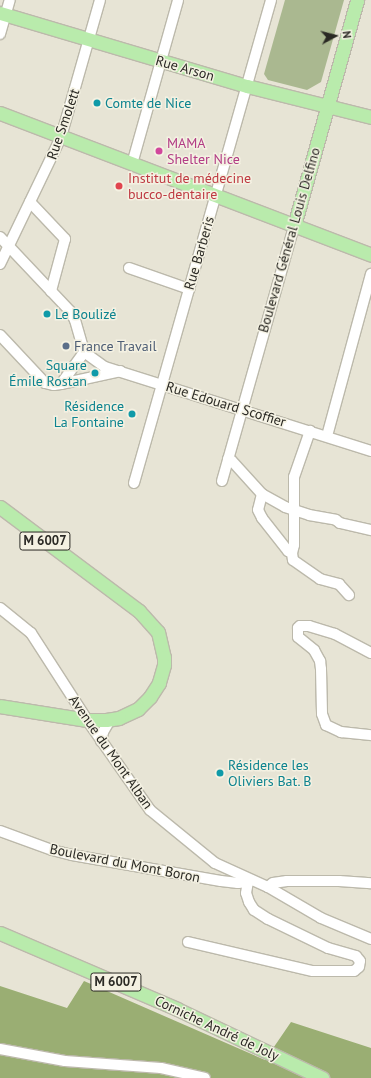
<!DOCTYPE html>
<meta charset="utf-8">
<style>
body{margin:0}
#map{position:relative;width:371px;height:1078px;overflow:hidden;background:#e7e4d5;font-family:"PT Sans",sans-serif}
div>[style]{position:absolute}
.green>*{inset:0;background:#aab890}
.forest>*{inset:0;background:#9aae73}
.roads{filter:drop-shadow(1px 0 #bcb9ab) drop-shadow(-1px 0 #bcb9ab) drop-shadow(0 1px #bcb9ab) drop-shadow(0 -1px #bcb9ab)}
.minor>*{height:10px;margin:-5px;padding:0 5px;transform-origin:5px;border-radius:5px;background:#fff}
.major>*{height:13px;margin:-6.5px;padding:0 6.5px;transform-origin:6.5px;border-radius:6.5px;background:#b9ebac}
.dots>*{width:11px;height:11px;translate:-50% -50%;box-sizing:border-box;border:2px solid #f4f1e2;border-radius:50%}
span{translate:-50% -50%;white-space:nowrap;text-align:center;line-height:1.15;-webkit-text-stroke:3px #f4f1e2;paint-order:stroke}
.shield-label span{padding:1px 3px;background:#f4f1e2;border:1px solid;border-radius:3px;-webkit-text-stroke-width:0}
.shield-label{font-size:13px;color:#2a2924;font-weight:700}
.street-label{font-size:14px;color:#2a2924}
.culture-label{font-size:14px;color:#0d838f}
.left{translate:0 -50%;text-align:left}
.right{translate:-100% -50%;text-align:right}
.hotel-label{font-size:14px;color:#b23c85}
.health-label{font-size:14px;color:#be3a42}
.service-label{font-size:14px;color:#4e5e75}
.north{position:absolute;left:315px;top:16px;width:40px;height:40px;-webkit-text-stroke:3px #f4f1e2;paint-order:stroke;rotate:83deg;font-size:11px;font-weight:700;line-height:16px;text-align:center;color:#2a2924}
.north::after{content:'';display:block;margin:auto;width:14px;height:18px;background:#2a2924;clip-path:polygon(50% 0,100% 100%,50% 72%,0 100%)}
</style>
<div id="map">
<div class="green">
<i style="clip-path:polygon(285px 0,344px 0,321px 82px,307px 90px,268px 80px,264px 74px)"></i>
</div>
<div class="forest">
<i style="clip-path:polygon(84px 981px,265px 1060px,291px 1022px,371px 1048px,371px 1078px,0 1078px,0 986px,67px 1008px)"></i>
</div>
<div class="roads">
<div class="minor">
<i style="left:0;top:34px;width:35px;rotate:-74deg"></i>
<i style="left:132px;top:164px;width:170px;rotate:-74.3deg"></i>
<i style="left:30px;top:202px;width:51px;rotate:46.6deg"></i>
<i style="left:65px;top:239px;width:54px;rotate:105.1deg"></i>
<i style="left:0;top:237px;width:102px;rotate:46.6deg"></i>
<i style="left:70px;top:311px;width:10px;rotate:61deg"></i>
<i style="left:75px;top:320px;width:33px;rotate:74deg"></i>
<i style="left:84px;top:352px;width:26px;rotate:36deg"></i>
<i style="left:105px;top:367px;width:279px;rotate:17.5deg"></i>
<i style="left:0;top:264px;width:141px;rotate:-64.3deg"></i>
<i style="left:61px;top:137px;width:142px;rotate:-74.1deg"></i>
<i style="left:129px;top:268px;width:64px;rotate:19.3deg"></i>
<i style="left:0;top:335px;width:66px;rotate:46.8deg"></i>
<i style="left:45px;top:383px;width:9px;rotate:13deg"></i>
<i style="left:54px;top:385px;width:7px;rotate:-8deg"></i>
<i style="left:61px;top:384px;width:61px;rotate:-12.2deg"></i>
<i style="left:61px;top:384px;width:39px;rotate:-54deg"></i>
<i style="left:327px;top:436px;width:168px;rotate:-74.8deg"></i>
<i style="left:228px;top:459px;width:4px;rotate:27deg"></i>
<i style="left:232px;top:461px;width:45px;rotate:47.7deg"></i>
<i style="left:262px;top:494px;width:26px;rotate:29deg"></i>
<i style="left:285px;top:507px;width:25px;rotate:18deg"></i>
<i style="left:309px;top:515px;width:27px;rotate:10deg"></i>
<i style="left:336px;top:520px;width:5px;rotate:37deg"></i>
<i style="left:340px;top:523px;width:32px;rotate:13deg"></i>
<i style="left:222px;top:481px;width:265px;rotate:-74.2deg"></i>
<i style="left:134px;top:483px;width:502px;rotate:-74.16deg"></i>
<i style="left:262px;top:494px;width:16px;rotate:104deg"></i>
<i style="left:258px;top:510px;width:9px;rotate:63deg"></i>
<i style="left:262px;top:518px;width:42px;rotate:51.8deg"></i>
<i style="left:288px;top:551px;width:4px;rotate:27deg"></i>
<i style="left:292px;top:553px;width:7px;rotate:82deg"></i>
<i style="left:293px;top:560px;width:33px;rotate:35deg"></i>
<i style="left:320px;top:579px;width:20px;rotate:15deg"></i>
<i style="left:339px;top:584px;width:15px;rotate:48deg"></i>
<i style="left:292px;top:553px;width:8px;rotate:-76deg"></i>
<i style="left:294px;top:545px;width:68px;rotate:-90deg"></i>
<i style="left:294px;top:477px;width:49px;rotate:-70.8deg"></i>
<i style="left:0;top:608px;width:40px;rotate:39deg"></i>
<i style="left:31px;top:633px;width:103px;rotate:57.2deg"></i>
<i style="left:87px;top:720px;width:110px;rotate:55deg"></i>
<i style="left:150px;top:810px;width:84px;rotate:39.2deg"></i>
<i style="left:215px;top:863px;width:58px;rotate:24.4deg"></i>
<i style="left:268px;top:887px;width:61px;rotate:30.3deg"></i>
<i style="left:321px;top:918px;width:54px;rotate:22.8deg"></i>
<i style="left:371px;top:653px;width:41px;rotate:-152.2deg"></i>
<i style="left:335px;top:634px;width:27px;rotate:-163deg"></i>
<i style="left:309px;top:626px;width:9px;rotate:180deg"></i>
<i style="left:300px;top:626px;width:3px;rotate:135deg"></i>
<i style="left:298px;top:628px;width:9px;rotate:90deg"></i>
<i style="left:298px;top:637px;width:21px;rotate:39deg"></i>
<i style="left:314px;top:650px;width:13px;rotate:61deg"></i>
<i style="left:320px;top:661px;width:8px;rotate:83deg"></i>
<i style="left:321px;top:669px;width:45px;rotate:88.7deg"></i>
<i style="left:322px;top:714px;width:12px;rotate:70deg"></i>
<i style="left:326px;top:725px;width:17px;rotate:25deg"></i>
<i style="left:341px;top:732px;width:30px;rotate:6deg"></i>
<i style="left:101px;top:741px;width:9px;rotate:-77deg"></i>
<i style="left:103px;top:732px;width:14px;rotate:-60deg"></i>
<i style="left:0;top:831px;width:55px;rotate:20.1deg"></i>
<i style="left:52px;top:850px;width:21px;rotate:14deg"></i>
<i style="left:72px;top:855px;width:151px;rotate:9.9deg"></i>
<i style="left:221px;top:881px;width:17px;rotate:7deg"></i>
<i style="left:238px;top:883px;width:10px;rotate:-6deg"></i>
<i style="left:248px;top:882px;width:4px;rotate:-27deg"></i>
<i style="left:268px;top:887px;width:6px;rotate:-39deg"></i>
<i style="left:273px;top:883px;width:14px;rotate:-8deg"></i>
<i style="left:287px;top:881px;width:52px"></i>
<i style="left:339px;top:881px;width:32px;rotate:4deg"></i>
<i style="left:188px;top:942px;width:128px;rotate:13.1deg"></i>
<i style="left:313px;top:971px;width:41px"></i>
<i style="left:354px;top:971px;width:6px;rotate:-39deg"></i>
<i style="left:359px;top:967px;width:6px;rotate:-81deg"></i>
<i style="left:360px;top:961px;width:6px;rotate:-129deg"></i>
<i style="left:356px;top:956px;width:29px;rotate:-164deg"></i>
<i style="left:328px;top:948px;width:67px;rotate:-154.2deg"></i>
<i style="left:268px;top:919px;width:17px;rotate:-147deg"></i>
<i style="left:254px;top:910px;width:9px;rotate:-122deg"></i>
<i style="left:249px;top:902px;width:9px;rotate:-108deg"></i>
<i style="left:246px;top:893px;width:11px;rotate:-80deg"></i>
<i style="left:0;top:1049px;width:66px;rotate:10.5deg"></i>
<i style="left:65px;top:1061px;width:96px;rotate:4.2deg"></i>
<i style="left:161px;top:1068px;width:45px;rotate:12.8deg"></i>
</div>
<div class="major">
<i style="left:0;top:13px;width:258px;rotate:16.5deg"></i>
<i style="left:247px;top:86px;width:128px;rotate:14deg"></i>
<i style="left:0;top:113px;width:397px;rotate:20.9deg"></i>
<i style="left:294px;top:226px;width:235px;rotate:-74.4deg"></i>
<i style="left:0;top:507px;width:174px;rotate:36.8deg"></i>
<i style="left:139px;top:611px;width:28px;rotate:48deg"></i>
<i style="left:158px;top:632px;width:26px;rotate:77deg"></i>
<i style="left:164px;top:657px;width:8px;rotate:90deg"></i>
<i style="left:164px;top:665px;width:19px;rotate:106deg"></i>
<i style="left:159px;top:683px;width:17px;rotate:123deg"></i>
<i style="left:150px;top:697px;width:17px;rotate:135deg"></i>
<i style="left:138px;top:709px;width:21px;rotate:155deg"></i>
<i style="left:119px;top:718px;width:13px;rotate:171deg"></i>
<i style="left:106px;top:720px;width:19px;rotate:180deg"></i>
<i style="left:87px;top:720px;width:88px;rotate:-170.9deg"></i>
<i style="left:0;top:933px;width:193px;rotate:23.2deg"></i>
<i style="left:177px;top:1009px;width:161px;rotate:25.4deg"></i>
</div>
</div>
<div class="dots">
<i style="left:97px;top:103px;background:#0f9aa8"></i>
<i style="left:159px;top:151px;background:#d1479c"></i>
<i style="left:119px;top:186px;background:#e0444e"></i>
<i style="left:47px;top:314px;background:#0f9aa8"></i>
<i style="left:66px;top:346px;background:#5c6f8a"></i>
<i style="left:95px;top:373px;background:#0f9aa8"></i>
<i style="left:132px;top:414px;background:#0f9aa8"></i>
<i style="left:220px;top:773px;background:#0f9aa8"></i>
</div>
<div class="shield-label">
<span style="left:45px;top:541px">M 6007</span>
<span style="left:116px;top:982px">M 6007</span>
</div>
<div class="street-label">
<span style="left:185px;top:68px;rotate:16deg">Rue Arson</span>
<span style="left:63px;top:124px;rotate:-71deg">Rue Smolett</span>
<span style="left:289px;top:240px;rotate:-74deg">Boulevard Général Louis Delfino</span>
<span style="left:199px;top:253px;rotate:-74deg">Rue Barberis</span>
<span style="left:226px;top:404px;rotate:17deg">Rue Edouard Scoffier</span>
<span style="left:111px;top:752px;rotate:55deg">Avenue du Mont Alban</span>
<span style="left:125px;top:863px;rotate:11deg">Boulevard du Mont Boron</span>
<span style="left:217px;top:1028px;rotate:25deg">Corniche André de Joly</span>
</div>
<div class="culture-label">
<span class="left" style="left:105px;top:103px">Comte de Nice</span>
<span class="left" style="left:55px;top:314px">Le Boulizé</span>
<span class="right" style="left:87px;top:373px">Square<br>Émile Rostan</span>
<span class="right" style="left:124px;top:414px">Résidence<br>La Fontaine</span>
<span class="left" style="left:228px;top:773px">Résidence les<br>Oliviers Bat. B</span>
</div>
<div class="hotel-label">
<span class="left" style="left:167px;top:151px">MAMA<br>Shelter Nice</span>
</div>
<div class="health-label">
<span class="left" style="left:128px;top:186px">Institut de médecine<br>bucco-dentaire</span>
</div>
<div class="service-label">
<span class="left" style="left:74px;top:346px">France Travail</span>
</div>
<div class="north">N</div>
</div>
